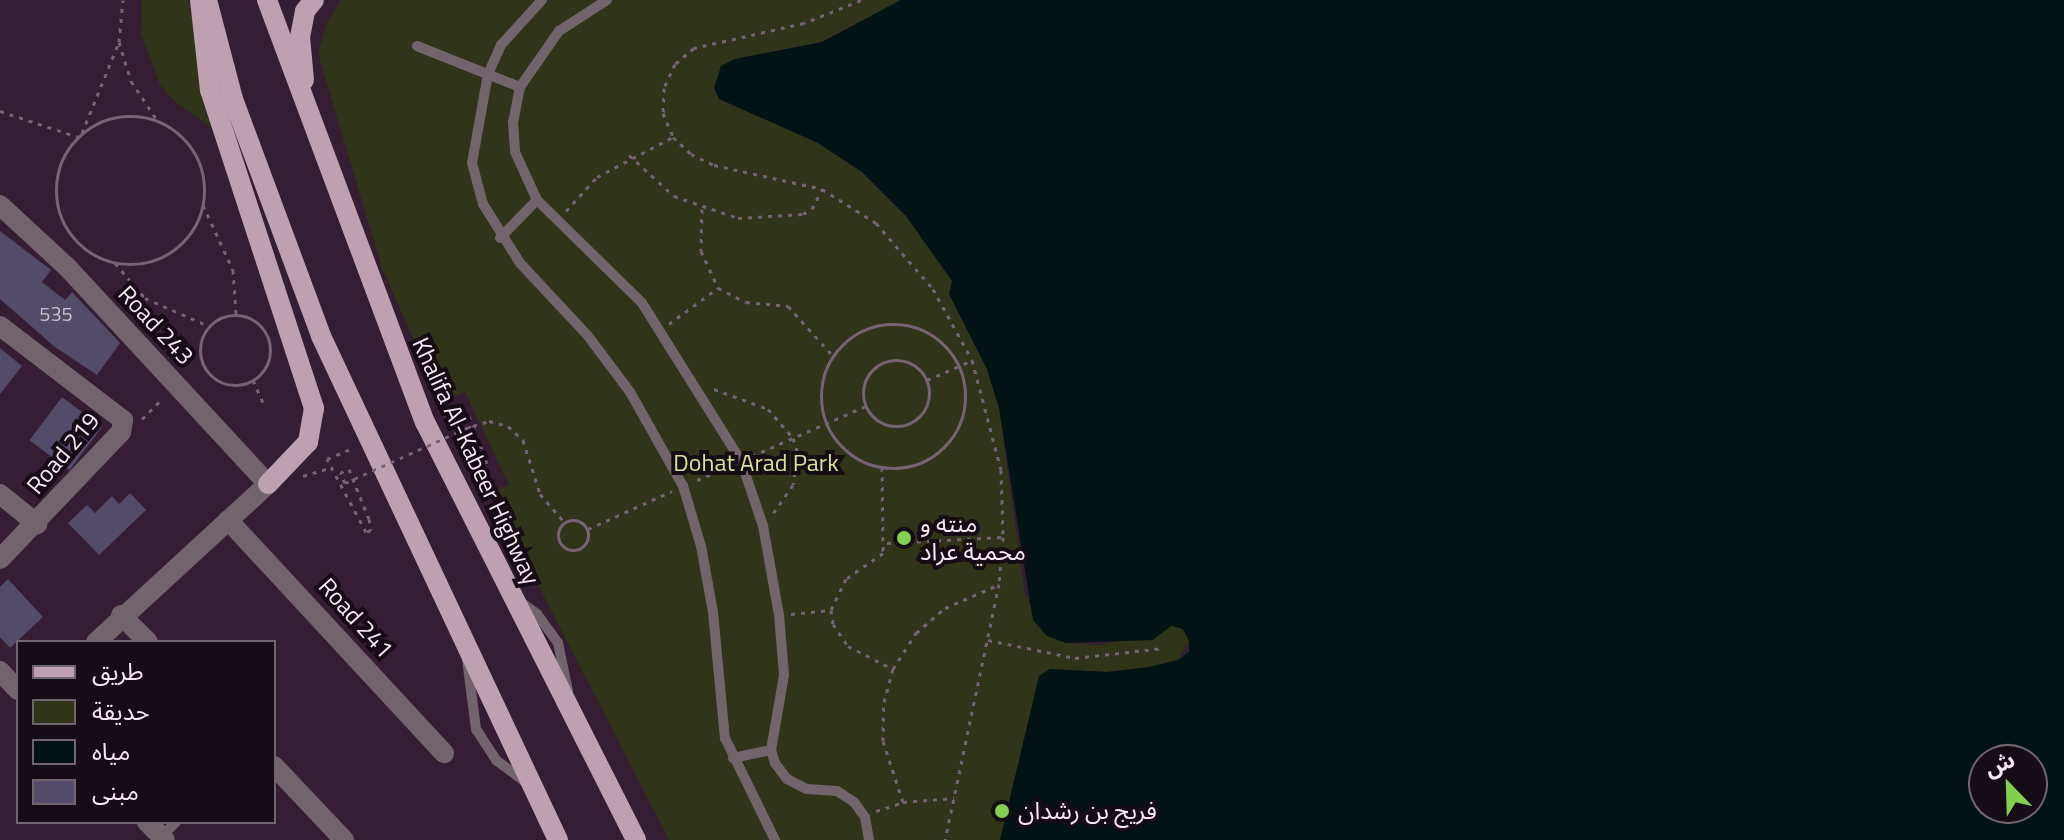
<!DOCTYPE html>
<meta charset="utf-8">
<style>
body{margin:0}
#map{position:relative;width:2064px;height:840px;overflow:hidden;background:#351e33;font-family:"Titillium Web","Noto Sans Arabic",sans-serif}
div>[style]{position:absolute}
.green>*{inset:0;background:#303418}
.water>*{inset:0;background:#021215}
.building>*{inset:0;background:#524b69;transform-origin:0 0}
.path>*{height:3px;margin-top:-1.5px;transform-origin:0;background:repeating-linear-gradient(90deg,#776375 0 4px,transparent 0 10px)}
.path>.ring{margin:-1.5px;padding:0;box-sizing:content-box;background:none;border:3px solid #776375;border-radius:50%}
.lane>*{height:10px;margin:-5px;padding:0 5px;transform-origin:5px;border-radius:5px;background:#72646c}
.street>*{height:20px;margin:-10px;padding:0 10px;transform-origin:10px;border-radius:10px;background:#72646c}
.primary>*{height:20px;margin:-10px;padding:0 10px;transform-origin:10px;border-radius:10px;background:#bea0b1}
.path-bridge>*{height:3px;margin-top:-1.5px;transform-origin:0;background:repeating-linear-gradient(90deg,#776375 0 4px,transparent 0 10px)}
.dots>*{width:22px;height:22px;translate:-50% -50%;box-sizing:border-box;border:4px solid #160c15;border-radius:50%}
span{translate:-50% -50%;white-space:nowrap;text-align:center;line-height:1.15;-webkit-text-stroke:8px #160c15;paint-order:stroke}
.number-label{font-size:20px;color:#cdc0d1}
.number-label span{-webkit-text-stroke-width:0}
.street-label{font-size:24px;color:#f6e7f4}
.park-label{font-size:24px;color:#d6e39b}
.poi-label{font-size:24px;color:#f6e7f4}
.left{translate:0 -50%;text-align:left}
.legend{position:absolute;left:16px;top:640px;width:260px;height:184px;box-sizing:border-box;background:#160c15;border:2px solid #70646e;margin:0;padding:10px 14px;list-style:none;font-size:24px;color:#f6e7f4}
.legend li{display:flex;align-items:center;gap:16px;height:40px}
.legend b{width:40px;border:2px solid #70646e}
.north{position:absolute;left:1968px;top:744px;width:80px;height:80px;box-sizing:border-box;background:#160c15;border:2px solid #70646e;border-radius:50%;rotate:337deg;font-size:22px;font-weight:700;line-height:32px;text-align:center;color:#f6e7f4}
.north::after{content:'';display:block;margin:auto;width:28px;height:36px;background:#81d050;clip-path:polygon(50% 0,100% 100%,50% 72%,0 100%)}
</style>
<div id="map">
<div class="green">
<i style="clip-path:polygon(142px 0,188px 0,216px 131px,175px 102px,160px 85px,141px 34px)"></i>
<i style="clip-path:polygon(341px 0,901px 0,822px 42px,735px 59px,719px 99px,818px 143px,862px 172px,906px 216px,953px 281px,950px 294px,987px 369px,999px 408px,1025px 594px,1047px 636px,1066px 643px,1102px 645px,1171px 625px,1183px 629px,1189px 641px,1178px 660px,1149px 667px,1107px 672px,1050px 669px,1000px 840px,669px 840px,491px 493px,509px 485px,465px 392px,441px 402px,382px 268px,318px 54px,327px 22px)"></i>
</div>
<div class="water">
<i style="clip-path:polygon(evenodd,901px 0,2064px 0,2064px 840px,1000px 840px,1039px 676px,1050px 669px,1107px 672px,1149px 667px,1178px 660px,1189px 652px,1189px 641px,1183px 629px,1171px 626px,1153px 640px,1066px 643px,1047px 636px,1033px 620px,999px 408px,987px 369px,949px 294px,952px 281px,906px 216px,862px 172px,818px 143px,719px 99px,714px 88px,721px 66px,735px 59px,822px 42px,901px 0,1984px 760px,2032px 760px,2032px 808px,1984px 808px,1984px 760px)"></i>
</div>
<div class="building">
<i style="clip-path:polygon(0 231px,51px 270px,42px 282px,65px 300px,72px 292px,120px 343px,97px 375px,55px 347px,0 299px)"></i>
<i style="clip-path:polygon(0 348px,22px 366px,0 394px)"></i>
<i style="left:62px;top:397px;width:50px;height:54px;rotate:37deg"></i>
<i style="clip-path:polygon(130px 493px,146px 510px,99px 555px,68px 523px,87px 505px,95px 513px,112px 496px,119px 504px)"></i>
<i style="clip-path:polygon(8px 579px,43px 617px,10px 648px,0 637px,0 587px)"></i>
</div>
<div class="path">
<i style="left:861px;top:0;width:61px;rotate:158deg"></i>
<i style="left:804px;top:23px;width:113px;rotate:167.2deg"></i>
<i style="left:694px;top:48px;width:25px;rotate:140deg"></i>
<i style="left:675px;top:64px;width:26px;rotate:115deg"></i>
<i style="left:664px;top:88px;width:25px;rotate:92deg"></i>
<i style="left:663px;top:113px;width:26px;rotate:67deg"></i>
<i style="left:673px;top:137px;width:25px;rotate:43deg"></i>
<i style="left:691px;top:154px;width:25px;rotate:26deg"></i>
<i style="left:714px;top:165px;width:111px;rotate:12.5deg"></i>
<i style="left:822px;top:189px;width:64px;rotate:32.2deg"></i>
<i style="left:876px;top:223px;width:87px;rotate:49.2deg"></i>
<i style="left:933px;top:289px;width:81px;rotate:61.2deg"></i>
<i style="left:972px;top:360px;width:114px;rotate:75.2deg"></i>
<i style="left:1001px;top:470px;width:67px;rotate:88.3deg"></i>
<i style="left:1003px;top:537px;width:47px;rotate:94.9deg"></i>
<i style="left:999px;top:584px;width:262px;rotate:101.9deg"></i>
<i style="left:119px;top:42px;width:41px;rotate:72.9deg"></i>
<i style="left:131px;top:81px;width:47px;rotate:56.3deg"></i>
<i style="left:0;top:111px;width:82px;rotate:18.4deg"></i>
<i class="ring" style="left:56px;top:116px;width:145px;height:145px"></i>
<i style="left:82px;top:133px;width:98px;rotate:-67.9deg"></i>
<i style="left:119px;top:42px;width:42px;rotate:-84.6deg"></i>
<i style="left:629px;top:155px;width:61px;rotate:42.3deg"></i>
<i style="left:674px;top:196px;width:68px;rotate:19deg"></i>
<i style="left:738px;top:218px;width:65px;rotate:-3.5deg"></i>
<i style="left:803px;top:214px;width:10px;rotate:-29deg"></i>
<i style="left:812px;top:209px;width:22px;rotate:-63deg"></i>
<i style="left:203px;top:205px;width:72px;rotate:65.2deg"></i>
<i style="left:233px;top:270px;width:44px;rotate:86.1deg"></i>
<i style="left:702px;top:209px;width:42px;rotate:91.4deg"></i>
<i style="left:701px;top:251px;width:41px;rotate:65.3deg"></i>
<i style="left:718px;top:288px;width:31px;rotate:27deg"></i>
<i style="left:746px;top:302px;width:42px;rotate:5.4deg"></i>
<i style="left:788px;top:306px;width:67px;rotate:48deg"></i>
<i style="left:566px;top:211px;width:46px;rotate:-47.6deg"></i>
<i style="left:597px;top:177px;width:86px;rotate:-27.8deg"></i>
<i style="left:115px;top:263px;width:46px;rotate:49.4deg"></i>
<i style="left:145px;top:298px;width:70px;rotate:23.6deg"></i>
<i class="ring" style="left:200px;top:315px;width:67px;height:67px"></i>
<i style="left:669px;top:324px;width:61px;rotate:-36.3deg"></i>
<i class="ring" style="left:821px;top:324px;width:141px;height:141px"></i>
<i class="ring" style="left:863px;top:360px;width:63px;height:63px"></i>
<i style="left:253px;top:380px;width:27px;rotate:66deg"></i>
<i style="left:927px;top:380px;width:48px;rotate:-23.4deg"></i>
<i style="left:714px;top:389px;width:58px;rotate:20.3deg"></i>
<i style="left:768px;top:409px;width:38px;rotate:49deg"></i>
<i style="left:793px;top:438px;width:16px;rotate:72deg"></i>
<i style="left:798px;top:453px;width:32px;rotate:99deg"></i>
<i style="left:793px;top:485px;width:35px;rotate:125deg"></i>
<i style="left:443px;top:415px;width:21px;rotate:-17deg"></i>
<i style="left:463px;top:409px;width:9px;rotate:49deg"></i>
<i style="left:469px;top:416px;width:11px;rotate:68deg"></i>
<i style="left:473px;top:426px;width:36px;rotate:69deg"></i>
<i style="left:486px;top:460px;width:16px;rotate:90deg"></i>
<i style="left:486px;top:476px;width:63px;rotate:-120.7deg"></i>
<i style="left:454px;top:422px;width:9px;rotate:-21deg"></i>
<i style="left:462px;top:419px;width:10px;rotate:61deg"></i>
<i style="left:467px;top:428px;width:6px;rotate:-18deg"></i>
<i style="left:473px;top:426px;width:17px;rotate:-17deg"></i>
<i style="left:489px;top:421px;width:20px;rotate:15deg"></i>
<i style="left:508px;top:426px;width:21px;rotate:43deg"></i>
<i style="left:523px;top:440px;width:57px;rotate:72.5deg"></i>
<i style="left:540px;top:494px;width:37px;rotate:49deg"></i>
<i style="left:142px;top:419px;width:28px;rotate:-45deg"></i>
<i style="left:752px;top:456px;width:124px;rotate:-23.7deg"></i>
<i style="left:882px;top:467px;width:86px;rotate:89.3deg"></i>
<i style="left:883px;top:553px;width:45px;rotate:144.9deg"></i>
<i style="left:846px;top:579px;width:34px;rotate:116deg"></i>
<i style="left:831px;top:610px;width:14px;rotate:82deg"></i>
<i style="left:833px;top:624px;width:27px;rotate:56deg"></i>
<i style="left:848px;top:646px;width:51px;rotate:27.1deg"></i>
<i style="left:303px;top:476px;width:28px;rotate:-17deg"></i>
<i style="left:697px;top:480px;width:33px;rotate:-23deg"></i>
<i style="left:345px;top:483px;width:11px;rotate:-117deg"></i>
<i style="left:340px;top:473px;width:10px;rotate:-24deg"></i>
<i style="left:349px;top:469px;width:54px;rotate:68.2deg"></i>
<i style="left:369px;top:519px;width:11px;rotate:80deg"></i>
<i style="left:371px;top:530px;width:5px;rotate:158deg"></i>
<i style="left:366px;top:532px;width:83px;rotate:-118.1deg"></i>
<i style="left:327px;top:459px;width:26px;rotate:-23deg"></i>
<i class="ring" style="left:558px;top:520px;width:27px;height:27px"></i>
<i style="left:588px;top:529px;width:92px;rotate:-24.3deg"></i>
<i style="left:887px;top:543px;width:116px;rotate:-3deg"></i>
<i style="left:791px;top:614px;width:40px;rotate:-5.7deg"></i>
<i style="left:988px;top:640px;width:89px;rotate:11.7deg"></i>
<i style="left:1075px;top:658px;width:89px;rotate:-6.5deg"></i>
<i style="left:903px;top:802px;width:64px;rotate:-108.2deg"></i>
<i style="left:883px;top:741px;width:39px;rotate:-89deg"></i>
<i style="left:884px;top:702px;width:34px;rotate:-75deg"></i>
<i style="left:893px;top:669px;width:43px;rotate:-57.4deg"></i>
<i style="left:916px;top:633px;width:38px;rotate:-41deg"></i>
<i style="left:945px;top:608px;width:58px;rotate:-23.5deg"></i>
<i style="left:876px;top:811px;width:28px;rotate:-18deg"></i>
<i style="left:903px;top:802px;width:51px;rotate:-4.5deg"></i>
</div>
<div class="lane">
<i style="left:542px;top:0;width:61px;rotate:132.3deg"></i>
<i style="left:501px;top:45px;width:32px;rotate:114deg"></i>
<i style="left:488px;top:74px;width:90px;rotate:100.2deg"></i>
<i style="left:472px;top:163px;width:42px;rotate:75deg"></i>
<i style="left:483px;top:204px;width:70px;rotate:57.9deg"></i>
<i style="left:520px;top:263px;width:100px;rotate:47deg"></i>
<i style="left:588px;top:336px;width:70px;rotate:53.1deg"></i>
<i style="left:630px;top:392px;width:108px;rotate:60.6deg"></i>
<i style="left:683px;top:486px;width:63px;rotate:73.3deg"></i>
<i style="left:701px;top:546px;width:67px;rotate:79.7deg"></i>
<i style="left:713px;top:612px;width:127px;rotate:84.6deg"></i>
<i style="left:725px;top:738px;width:114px;rotate:63.9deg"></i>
<i style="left:607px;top:0;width:57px;rotate:147.1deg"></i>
<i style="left:559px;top:31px;width:68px;rotate:124.9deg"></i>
<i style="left:520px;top:87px;width:36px;rotate:101deg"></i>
<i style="left:513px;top:122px;width:30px;rotate:86deg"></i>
<i style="left:515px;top:152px;width:53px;rotate:65.4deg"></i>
<i style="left:537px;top:200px;width:147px;rotate:44.4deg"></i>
<i style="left:642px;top:303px;width:186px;rotate:57.9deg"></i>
<i style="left:741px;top:461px;width:69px;rotate:71.3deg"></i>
<i style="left:763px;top:526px;width:90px;rotate:79.8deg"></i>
<i style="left:779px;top:615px;width:60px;rotate:85.2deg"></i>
<i style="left:784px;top:675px;width:76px;rotate:99.8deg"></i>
<i style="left:771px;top:750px;width:14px;rotate:73deg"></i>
<i style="left:775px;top:763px;width:20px;rotate:53deg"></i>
<i style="left:787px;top:779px;width:22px;rotate:27deg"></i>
<i style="left:807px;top:789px;width:30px;rotate:4deg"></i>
<i style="left:837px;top:791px;width:20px;rotate:33deg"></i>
<i style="left:854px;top:802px;width:19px;rotate:54deg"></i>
<i style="left:865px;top:817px;width:23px;rotate:80deg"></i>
<i style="left:417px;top:46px;width:111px;rotate:21.7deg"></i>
<i style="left:500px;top:238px;width:53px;rotate:-45.8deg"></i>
<i style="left:522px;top:603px;width:19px;rotate:36deg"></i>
<i style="left:537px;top:614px;width:36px;rotate:54deg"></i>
<i style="left:558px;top:643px;width:49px;rotate:78.2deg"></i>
<i style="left:467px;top:659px;width:71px;rotate:82.7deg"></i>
<i style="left:476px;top:729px;width:37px;rotate:57deg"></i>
<i style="left:496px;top:760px;width:36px;rotate:37deg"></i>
<i style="left:733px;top:758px;width:39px;rotate:-12deg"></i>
<i style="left:161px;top:837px;width:21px;rotate:-45deg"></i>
</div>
<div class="street">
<i style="left:0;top:205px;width:93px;rotate:42.8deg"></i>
<i style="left:68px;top:268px;width:294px;rotate:47.2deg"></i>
<i style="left:268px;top:484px;width:234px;rotate:137.4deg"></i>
<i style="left:0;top:326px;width:155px;rotate:37.4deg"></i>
<i style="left:123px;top:420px;width:12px;rotate:99deg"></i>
<i style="left:121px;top:432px;width:175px;rotate:133.6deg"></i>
<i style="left:0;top:494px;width:48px;rotate:39deg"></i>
<i style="left:228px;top:520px;width:318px;rotate:47.2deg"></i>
<i style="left:121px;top:615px;width:38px;rotate:45deg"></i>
<i style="left:0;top:671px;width:26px;rotate:47deg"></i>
<i style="left:274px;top:766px;width:102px;rotate:46.6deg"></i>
<i style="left:147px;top:822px;width:25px;rotate:45deg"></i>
</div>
<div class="primary">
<i style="left:200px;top:0;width:91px;rotate:83.7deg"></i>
<i style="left:210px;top:90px;width:335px;rotate:71.9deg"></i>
<i style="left:314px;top:408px;width:35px;rotate:100deg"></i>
<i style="left:308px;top:442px;width:58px;rotate:133.6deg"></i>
<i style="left:207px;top:0;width:102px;rotate:75.3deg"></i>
<i style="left:233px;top:99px;width:253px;rotate:69.6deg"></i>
<i style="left:321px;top:336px;width:557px;rotate:64.82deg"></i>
<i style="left:267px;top:0;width:451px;rotate:69.5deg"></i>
<i style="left:425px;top:422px;width:468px;rotate:63.2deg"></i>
<i style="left:304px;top:80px;width:43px;rotate:-95.3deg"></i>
<i style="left:300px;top:37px;width:26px;rotate:-79deg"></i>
<i style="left:305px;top:11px;width:14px;rotate:-51deg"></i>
</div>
<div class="path-bridge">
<i style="left:345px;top:483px;width:134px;rotate:-24.3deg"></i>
</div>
<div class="dots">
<i style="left:904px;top:538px;background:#81d050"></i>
<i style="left:1002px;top:811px;background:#81d050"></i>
</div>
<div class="number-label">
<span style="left:56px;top:313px">535</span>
</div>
<div class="street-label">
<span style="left:156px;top:325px;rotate:47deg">Road 243</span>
<span style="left:63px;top:453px;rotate:-50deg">Road 219</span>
<span style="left:476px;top:461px;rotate:65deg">Khalifa Al-Kabeer Highway</span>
<span style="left:356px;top:618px;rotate:48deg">Road 241</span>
</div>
<div class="park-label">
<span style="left:756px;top:463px">Dohat Arad Park</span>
</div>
<div class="poi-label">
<span class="left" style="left:920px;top:538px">منته و<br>محمية عراد</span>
<span class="left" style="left:1018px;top:811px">فريج بن رشدان</span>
</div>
<ul class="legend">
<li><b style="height:10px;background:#bea0b1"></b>طريق</li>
<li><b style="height:22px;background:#303418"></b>حديقة</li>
<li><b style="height:22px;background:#021215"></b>مياه</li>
<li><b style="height:22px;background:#524b69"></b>مبنى</li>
</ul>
<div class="north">ش</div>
</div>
